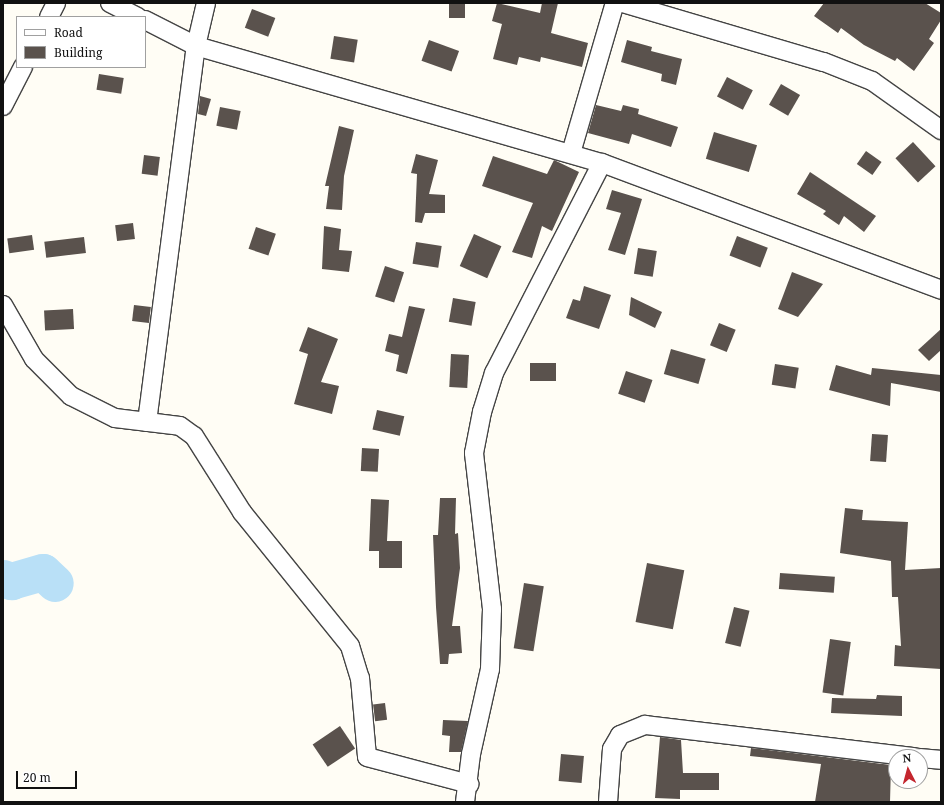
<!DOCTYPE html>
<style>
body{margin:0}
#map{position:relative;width:944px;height:805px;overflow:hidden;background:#fffdf5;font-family:"Noto Serif",serif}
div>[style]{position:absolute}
.river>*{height:37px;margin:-18.5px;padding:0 18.5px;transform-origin:18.5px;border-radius:18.5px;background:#b9e0f7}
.building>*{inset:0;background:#5a524d;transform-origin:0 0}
.roads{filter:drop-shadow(1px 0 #444) drop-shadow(-1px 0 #444) drop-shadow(0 1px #444) drop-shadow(0 -1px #444)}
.street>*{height:18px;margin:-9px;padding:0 9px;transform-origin:9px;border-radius:9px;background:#fff}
span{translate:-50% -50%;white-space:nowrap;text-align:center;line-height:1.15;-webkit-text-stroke:4px #fff;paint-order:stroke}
.frame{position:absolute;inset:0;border:4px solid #111;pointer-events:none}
.legend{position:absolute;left:16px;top:16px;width:130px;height:52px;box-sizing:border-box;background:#fff;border:1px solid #a0a0a0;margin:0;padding:5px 7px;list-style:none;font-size:12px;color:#111}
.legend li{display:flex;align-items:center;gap:8px;height:20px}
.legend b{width:20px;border:1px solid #a0a0a0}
.north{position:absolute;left:888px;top:749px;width:40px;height:40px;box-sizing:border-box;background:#fff;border:1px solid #a0a0a0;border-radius:50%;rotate:354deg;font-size:11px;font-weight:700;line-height:16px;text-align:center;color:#111}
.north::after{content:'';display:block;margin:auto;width:14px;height:18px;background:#c4262e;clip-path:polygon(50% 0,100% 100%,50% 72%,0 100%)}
.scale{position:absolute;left:16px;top:771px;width:61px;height:18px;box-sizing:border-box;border:2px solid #111;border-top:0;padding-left:5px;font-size:12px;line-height:14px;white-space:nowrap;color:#111;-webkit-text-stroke:3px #fff;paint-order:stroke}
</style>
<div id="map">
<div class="river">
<i style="left:3px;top:578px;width:9px;rotate:21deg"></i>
<i style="left:11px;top:581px;width:33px;rotate:-16deg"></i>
<i style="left:43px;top:572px;width:16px;rotate:43deg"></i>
</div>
<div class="building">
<i style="left:449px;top:3px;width:16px;height:15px"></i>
<i style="clip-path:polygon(497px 3px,540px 13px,542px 3px,558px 3px,551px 33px,588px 43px,582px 67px,541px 57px,540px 62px,519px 57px,517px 65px,493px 59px,502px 24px,492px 21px)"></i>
<i style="clip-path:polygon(824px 3px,925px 3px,941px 13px,941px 20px,929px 39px,934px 43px,914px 71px,897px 58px,895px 61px,864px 45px,841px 28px,838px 33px,814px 16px)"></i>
<i style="left:252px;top:9px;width:25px;height:20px;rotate:21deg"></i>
<i style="left:334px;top:36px;width:24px;height:23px;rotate:9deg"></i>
<i style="left:429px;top:40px;width:32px;height:22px;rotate:20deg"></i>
<i style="clip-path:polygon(627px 40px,652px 47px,651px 51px,682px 59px,676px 85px,661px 81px,662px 74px,621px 62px)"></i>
<i style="left:99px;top:74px;width:25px;height:16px;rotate:9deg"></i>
<i style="left:727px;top:77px;width:29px;height:22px;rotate:27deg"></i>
<i style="left:781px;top:84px;width:22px;height:24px;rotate:30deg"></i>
<i style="clip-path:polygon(200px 96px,211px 99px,206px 116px,198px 114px)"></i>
<i style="clip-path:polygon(596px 105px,621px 111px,623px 105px,639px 109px,638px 114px,678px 127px,671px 147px,632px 134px,629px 144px,588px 133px)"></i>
<i style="left:220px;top:107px;width:21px;height:19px;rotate:11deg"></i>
<i style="clip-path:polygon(339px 126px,354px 130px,344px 176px,342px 210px,326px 209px,329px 186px,325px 186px)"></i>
<i style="left:714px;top:132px;width:45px;height:28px;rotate:17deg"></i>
<i style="left:913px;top:142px;width:33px;height:24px;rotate:47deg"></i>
<i style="left:866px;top:151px;width:19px;height:16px;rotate:35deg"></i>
<i style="clip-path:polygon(416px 154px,438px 160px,429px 194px,445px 195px,445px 213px,425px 213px,422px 223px,415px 222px,417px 174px,411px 173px)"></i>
<i style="left:144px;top:155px;width:16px;height:19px;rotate:7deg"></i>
<i style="clip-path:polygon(493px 156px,547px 174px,554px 160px,579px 172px,552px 231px,542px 226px,532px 258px,512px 252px,533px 203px,482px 186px)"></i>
<i style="clip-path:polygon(810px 172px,876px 216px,864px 232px,844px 216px,839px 225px,823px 214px,826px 211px,797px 194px)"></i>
<i style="clip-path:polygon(612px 190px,642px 199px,625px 255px,608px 250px,621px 213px,606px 209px)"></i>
<i style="left:133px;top:223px;width:16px;height:18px;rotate:83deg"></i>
<i style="clip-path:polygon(324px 226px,341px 229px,339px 250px,352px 251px,349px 272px,322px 269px)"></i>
<i style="left:256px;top:227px;width:21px;height:23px;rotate:19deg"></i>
<i style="left:474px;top:234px;width:30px;height:35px;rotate:24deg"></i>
<i style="left:32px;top:235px;width:15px;height:25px;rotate:82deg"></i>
<i style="left:737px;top:236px;width:33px;height:21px;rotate:21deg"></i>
<i style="left:84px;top:237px;width:16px;height:40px;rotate:83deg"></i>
<i style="left:416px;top:242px;width:26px;height:22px;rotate:9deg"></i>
<i style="left:638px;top:248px;width:19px;height:26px;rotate:9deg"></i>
<i style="left:385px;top:266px;width:20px;height:32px;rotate:18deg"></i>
<i style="clip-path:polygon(792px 272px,823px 284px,798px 317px,778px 309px)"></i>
<i style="clip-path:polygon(584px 286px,611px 295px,599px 329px,566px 318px,573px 299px,580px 301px)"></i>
<i style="clip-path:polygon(631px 297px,662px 312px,655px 328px,629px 315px)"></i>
<i style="left:453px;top:298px;width:23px;height:24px;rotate:10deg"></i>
<i style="left:134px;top:305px;width:17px;height:16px;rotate:7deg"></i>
<i style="clip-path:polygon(409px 306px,425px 309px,407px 374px,396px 371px,399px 355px,385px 351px,389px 334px,402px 337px)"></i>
<i style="left:73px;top:309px;width:20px;height:29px;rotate:87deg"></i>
<i style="left:719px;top:323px;width:18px;height:24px;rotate:22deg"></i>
<i style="clip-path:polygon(308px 327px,338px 339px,321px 382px,339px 386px,332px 414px,294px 404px,308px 354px,299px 351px)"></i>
<i style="clip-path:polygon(941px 329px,941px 350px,929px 361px,918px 350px)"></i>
<i style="left:671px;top:349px;width:36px;height:26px;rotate:16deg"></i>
<i style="left:451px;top:354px;width:18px;height:33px;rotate:3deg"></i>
<i style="left:556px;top:363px;width:18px;height:26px;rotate:90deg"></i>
<i style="left:775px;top:364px;width:24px;height:21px;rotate:9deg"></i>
<i style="clip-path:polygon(836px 365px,871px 375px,872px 368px,941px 375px,941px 392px,891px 383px,890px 406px,829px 390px)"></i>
<i style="left:626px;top:371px;width:28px;height:24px;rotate:19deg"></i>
<i style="left:377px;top:410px;width:28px;height:20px;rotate:13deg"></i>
<i style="left:872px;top:434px;width:16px;height:27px;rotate:4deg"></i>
<i style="left:362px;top:448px;width:17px;height:23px;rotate:3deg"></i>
<i style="clip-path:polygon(440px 498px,456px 498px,455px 534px,458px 533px,460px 568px,452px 626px,460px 626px,462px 653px,449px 654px,448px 664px,440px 664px,436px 607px,433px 535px,438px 535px)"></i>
<i style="clip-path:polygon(371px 499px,389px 500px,387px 541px,402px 541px,402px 568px,379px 568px,379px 551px,369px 551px)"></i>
<i style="clip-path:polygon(845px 508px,863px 510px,862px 520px,908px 522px,905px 570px,941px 568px,941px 669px,894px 666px,895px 645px,901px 646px,898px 597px,892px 597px,891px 561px,840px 553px)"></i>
<i style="left:647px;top:563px;width:38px;height:60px;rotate:11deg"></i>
<i style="left:780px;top:573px;width:55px;height:16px;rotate:4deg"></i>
<i style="left:524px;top:583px;width:20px;height:66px;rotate:9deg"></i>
<i style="left:734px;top:607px;width:16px;height:37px;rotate:14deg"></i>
<i style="left:830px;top:639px;width:21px;height:54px;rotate:8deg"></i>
<i style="clip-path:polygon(877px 695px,902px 696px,902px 716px,831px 713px,832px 698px,876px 699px)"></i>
<i style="left:385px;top:703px;width:17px;height:12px;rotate:83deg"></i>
<i style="clip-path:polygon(443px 720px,468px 721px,461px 752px,449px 752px,450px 736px,442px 735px)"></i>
<i style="left:340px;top:726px;width:27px;height:33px;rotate:56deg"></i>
<i style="clip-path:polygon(660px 737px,681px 740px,683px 773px,719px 773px,719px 790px,680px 790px,680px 799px,655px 798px)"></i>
<i style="clip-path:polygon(751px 748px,891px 765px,890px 802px,815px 802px,821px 764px,750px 756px)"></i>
<i style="left:561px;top:754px;width:23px;height:27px;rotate:5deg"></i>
</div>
<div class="roads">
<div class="street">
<i style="left:110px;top:3px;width:31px;rotate:27deg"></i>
<i style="left:623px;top:3px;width:209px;rotate:16.4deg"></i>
<i style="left:824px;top:62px;width:52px;rotate:21.6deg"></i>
<i style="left:872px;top:81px;width:85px;rotate:35.4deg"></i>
<i style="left:49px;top:17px;width:16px;rotate:-63deg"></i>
<i style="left:145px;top:20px;width:57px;rotate:27deg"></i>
<i style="left:196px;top:46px;width:423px;rotate:16.1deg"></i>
<i style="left:602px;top:163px;width:362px;rotate:20.5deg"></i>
<i style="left:3px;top:106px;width:44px;rotate:-62.9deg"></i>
<i style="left:571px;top:153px;width:156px;rotate:-73.7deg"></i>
<i style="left:3px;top:305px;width:62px;rotate:60.1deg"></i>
<i style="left:34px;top:359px;width:52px;rotate:45deg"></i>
<i style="left:71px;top:396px;width:49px;rotate:26.6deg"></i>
<i style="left:115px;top:418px;width:65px;rotate:7deg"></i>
<i style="left:180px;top:426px;width:17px;rotate:36deg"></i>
<i style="left:194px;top:436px;width:90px;rotate:57.7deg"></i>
<i style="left:242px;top:512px;width:172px;rotate:51.1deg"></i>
<i style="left:350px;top:646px;width:34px;rotate:73deg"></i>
<i style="left:360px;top:678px;width:79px;rotate:84.9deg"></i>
<i style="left:367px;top:757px;width:106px;rotate:14.8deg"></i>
<i style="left:147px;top:422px;width:379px;rotate:-82.6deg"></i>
<i style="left:196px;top:46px;width:44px;rotate:-76.9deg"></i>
<i style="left:920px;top:758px;width:21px;rotate:5deg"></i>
<i style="left:465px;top:802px;width:48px;rotate:-82.9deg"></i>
<i style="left:471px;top:754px;width:87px;rotate:-77.4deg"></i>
<i style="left:490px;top:669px;width:60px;rotate:-88.1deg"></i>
<i style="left:492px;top:609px;width:157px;rotate:-96.6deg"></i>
<i style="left:474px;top:453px;width:42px;rotate:-79deg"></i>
<i style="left:482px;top:412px;width:41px;rotate:-72.9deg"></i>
<i style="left:494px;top:373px;width:236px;rotate:-62.8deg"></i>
<i style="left:608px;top:802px;width:53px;rotate:-85.7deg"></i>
<i style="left:612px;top:749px;width:16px;rotate:-60deg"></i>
<i style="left:620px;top:735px;width:27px;rotate:-22deg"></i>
<i style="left:645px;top:725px;width:271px;rotate:6.8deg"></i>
</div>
</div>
<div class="frame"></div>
<ul class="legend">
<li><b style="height:5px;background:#fff"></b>Road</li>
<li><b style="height:11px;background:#5a524d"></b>Building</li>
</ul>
<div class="north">N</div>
<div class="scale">20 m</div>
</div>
